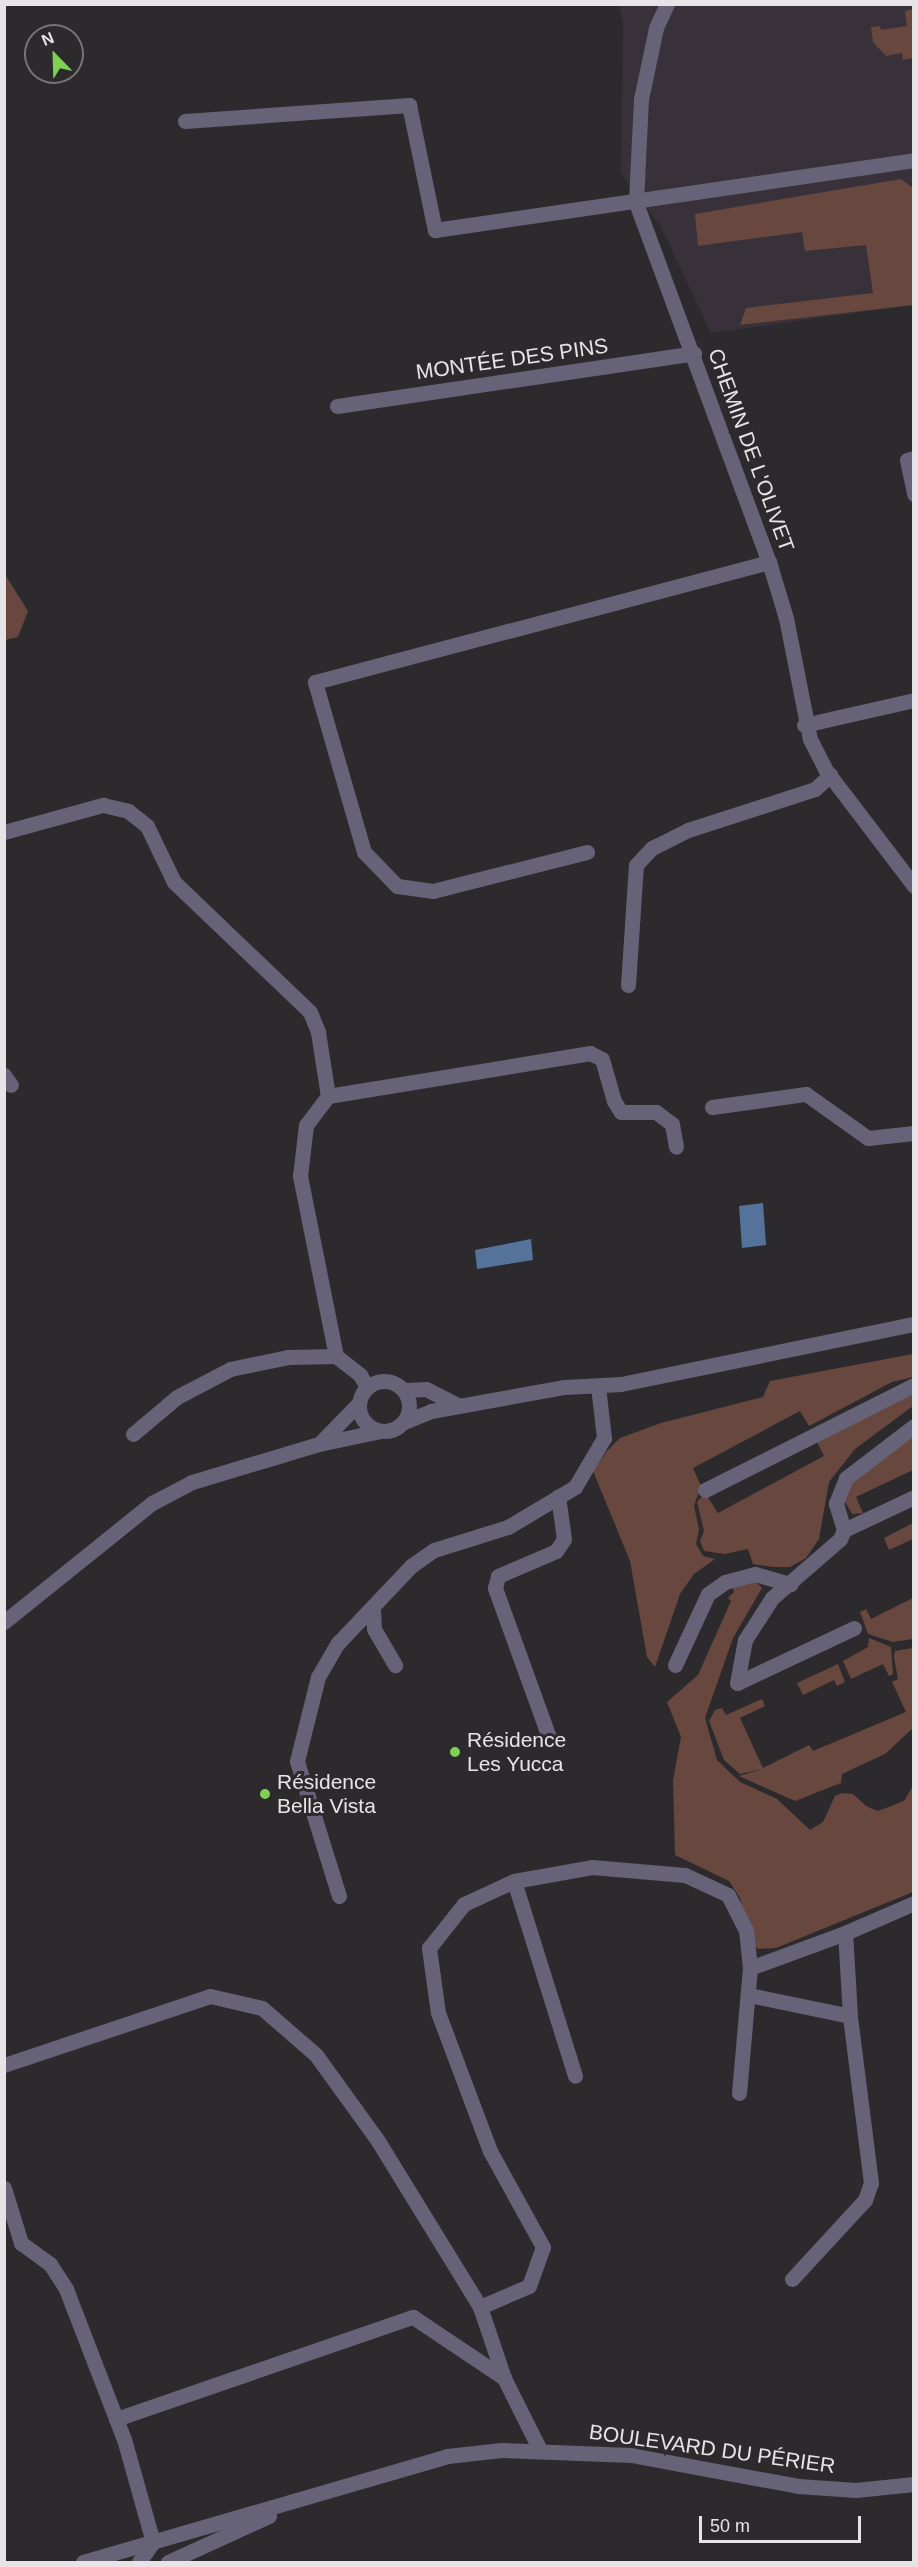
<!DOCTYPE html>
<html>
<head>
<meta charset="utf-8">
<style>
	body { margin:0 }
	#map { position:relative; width:918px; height:2567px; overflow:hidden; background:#2d2a2d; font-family:Arial,sans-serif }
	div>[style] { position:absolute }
	.built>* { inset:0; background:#393139 }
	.green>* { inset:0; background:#68473f }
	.water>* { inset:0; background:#55729b }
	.minor>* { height:15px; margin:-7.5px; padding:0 7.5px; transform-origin:7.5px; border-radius:7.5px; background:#666378 }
	.minor>.ring { margin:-7.5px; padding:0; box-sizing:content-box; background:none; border:15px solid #666378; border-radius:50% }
	.tertiary>* { height:15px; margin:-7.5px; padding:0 7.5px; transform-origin:7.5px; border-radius:7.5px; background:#666378 }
	.dots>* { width:16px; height:16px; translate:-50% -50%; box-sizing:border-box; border:3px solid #2d2a2d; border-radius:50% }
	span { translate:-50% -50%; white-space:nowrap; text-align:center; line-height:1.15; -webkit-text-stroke:6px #2d2a2d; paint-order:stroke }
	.street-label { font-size:21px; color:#e6e4e6 }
	.poi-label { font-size:21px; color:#e6e4e6 }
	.left { translate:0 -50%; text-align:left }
	.frame { position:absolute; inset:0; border:6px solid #e6e4e6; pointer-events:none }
	.north { position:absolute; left:24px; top:24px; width:60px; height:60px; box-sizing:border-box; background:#2d2a2d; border:2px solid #777477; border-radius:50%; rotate:337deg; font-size:16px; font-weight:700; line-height:24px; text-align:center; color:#e6e4e6 }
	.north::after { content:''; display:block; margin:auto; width:21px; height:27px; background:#7ed053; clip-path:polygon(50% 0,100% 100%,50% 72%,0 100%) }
	.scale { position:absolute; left:699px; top:2516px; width:162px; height:27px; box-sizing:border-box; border:3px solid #e6e4e6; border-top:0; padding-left:8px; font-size:18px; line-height:21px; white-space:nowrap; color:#e6e4e6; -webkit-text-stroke:4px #2d2a2d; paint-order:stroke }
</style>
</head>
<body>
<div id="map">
	<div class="built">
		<div style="clip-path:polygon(619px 5px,913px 5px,913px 305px,711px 333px,661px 227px,621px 173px,623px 24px)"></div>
	</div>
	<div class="green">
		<div style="clip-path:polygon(913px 9px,913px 58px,903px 60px,902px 53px,886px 56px,873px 42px,871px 27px,880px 26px,881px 30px,907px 26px,905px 11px)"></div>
		<div style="clip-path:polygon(901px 179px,913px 188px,913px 305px,740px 325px,746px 308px,873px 293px,866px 245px,805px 251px,802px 232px,698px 246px,695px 214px)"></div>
		<div style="clip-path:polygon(4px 573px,28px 611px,18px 637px,5px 640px)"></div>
		<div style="clip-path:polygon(913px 1354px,913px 1377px,892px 1382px,809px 1426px,800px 1411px,693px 1468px,701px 1486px,694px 1506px,699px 1529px,696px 1544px,703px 1556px,715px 1559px,694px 1574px,680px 1594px,655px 1667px,647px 1657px,630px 1561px,593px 1471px,607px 1451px,620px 1438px,661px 1423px,763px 1397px,770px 1381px)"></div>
		<div style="clip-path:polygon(913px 1391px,913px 1406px,855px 1449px,829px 1482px,819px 1539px,806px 1558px,790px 1567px,773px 1567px,753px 1564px,748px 1549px,725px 1554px,704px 1551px,700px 1541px,704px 1531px,697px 1502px,705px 1493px,718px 1513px,824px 1456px,817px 1442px)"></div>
		<div style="clip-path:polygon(913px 1433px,913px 1470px,856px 1497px,863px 1513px,852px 1514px,844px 1500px,852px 1482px)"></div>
		<div style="clip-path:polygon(913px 1523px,913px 1539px,889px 1550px,884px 1538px)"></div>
		<div style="clip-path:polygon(754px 1580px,762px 1588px,733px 1638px,705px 1718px,717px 1760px,740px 1782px,777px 1799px,810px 1830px,823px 1822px,835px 1796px,842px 1793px,853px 1794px,866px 1806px,878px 1811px,904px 1801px,913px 1786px,913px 1892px,776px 1948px,758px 1949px,749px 1939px,740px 1898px,729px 1881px,675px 1855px,673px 1780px,681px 1737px,667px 1702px,698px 1675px,731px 1601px,728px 1598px,734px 1592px,732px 1586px)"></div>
		<div style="clip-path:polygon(913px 1598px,913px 1639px,893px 1642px,868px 1634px,860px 1612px,866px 1609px,871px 1619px)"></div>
		<div style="clip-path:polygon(869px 1638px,891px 1647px,893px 1674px,889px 1676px,883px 1664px,851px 1679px,843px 1661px,868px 1647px)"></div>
		<div style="clip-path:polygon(913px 1648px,913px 1728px,885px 1754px,842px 1774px,841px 1783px,795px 1801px,739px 1776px,762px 1769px,740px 1774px,724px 1760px,709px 1721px,715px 1710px,722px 1708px,726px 1715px,762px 1699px,765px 1706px,740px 1718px,763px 1768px,809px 1745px,813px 1751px,906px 1712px,892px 1682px,898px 1679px,894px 1657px,895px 1651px)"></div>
		<div style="clip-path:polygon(838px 1664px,845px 1682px,837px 1686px,834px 1680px,803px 1695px,797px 1683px)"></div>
	</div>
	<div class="water">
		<div style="clip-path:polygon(763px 1203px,766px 1245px,742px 1248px,739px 1206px)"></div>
		<div style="clip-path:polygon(531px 1239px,533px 1260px,477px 1269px,475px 1250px)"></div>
	</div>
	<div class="minor">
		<div style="left:667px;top:4px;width:26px;rotate:115deg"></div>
		<div style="left:656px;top:28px;width:73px;rotate:101.9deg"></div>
		<div style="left:641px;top:99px;width:104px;rotate:92.8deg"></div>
		<div style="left:636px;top:203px;width:383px;rotate:69.7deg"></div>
		<div style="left:769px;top:562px;width:59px;rotate:73.1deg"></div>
		<div style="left:786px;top:618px;width:123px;rotate:78.8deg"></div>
		<div style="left:810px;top:739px;width:34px;rotate:63deg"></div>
		<div style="left:825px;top:769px;width:147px;rotate:52.7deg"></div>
		<div style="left:185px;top:121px;width:225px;rotate:-4.1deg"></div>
		<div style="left:409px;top:105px;width:128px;rotate:78.3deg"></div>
		<div style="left:435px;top:230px;width:484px;rotate:-8.3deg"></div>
		<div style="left:337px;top:406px;width:361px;rotate:-8.4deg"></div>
		<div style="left:914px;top:458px;width:7px;rotate:164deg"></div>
		<div style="left:907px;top:460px;width:35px;rotate:78deg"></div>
		<div style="left:804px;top:725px;width:113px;rotate:-12.8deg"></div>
		<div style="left:4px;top:832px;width:103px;rotate:-15.3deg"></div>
		<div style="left:103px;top:805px;width:26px;rotate:13deg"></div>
		<div style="left:128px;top:811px;width:24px;rotate:38deg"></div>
		<div style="left:147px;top:826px;width:62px;rotate:64.3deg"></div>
		<div style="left:174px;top:882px;width:188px;rotate:43.7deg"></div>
		<div style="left:310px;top:1012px;width:22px;rotate:68deg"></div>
		<div style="left:318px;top:1032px;width:65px;rotate:81.1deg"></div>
		<div style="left:328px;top:1096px;width:36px;rotate:127deg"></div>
		<div style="left:306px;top:1125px;width:51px;rotate:96.7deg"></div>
		<div style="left:300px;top:1176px;width:184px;rotate:78.7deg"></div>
		<div style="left:587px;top:852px;width:159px;rotate:165.8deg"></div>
		<div style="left:433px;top:891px;width:36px;rotate:-172deg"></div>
		<div style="left:397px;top:886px;width:47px;rotate:-134.1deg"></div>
		<div style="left:364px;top:852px;width:177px;rotate:-106.1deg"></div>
		<div style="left:315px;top:682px;width:470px;rotate:-14.8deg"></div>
		<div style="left:628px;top:985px;width:120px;rotate:-86.2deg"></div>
		<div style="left:636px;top:865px;width:23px;rotate:-47deg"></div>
		<div style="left:652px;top:848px;width:40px;rotate:-26.6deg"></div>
		<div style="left:688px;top:830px;width:133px;rotate:-17.9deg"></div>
		<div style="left:815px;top:789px;width:21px;rotate:-43deg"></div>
		<div style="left:4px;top:1075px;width:12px;rotate:55deg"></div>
		<div style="left:328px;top:1096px;width:266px;rotate:-9.3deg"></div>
		<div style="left:590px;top:1053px;width:13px;rotate:27deg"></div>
		<div style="left:602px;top:1059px;width:44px;rotate:74.1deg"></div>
		<div style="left:614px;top:1101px;width:13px;rotate:58deg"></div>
		<div style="left:621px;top:1112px;width:35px"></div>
		<div style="left:656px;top:1112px;width:20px;rotate:37deg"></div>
		<div style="left:672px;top:1124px;width:23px;rotate:80deg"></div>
		<div style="left:712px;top:1107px;width:95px;rotate:-7.9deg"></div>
		<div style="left:806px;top:1094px;width:76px;rotate:35.4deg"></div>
		<div style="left:868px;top:1138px;width:46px;rotate:-6.2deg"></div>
		<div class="ring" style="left:359px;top:1381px;width:35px;height:35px"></div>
		<div style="left:405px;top:1390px;width:21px;rotate:-3deg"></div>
		<div style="left:426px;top:1389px;width:37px;rotate:27deg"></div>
		<div style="left:404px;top:1422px;width:29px;rotate:-22deg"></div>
		<div style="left:431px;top:1411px;width:136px;rotate:-10.2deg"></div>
		<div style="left:565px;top:1387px;width:56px;rotate:-3.1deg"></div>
		<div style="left:621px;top:1384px;width:299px;rotate:-11.6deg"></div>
		<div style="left:133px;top:1434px;width:57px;rotate:-40.1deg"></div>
		<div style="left:177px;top:1397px;width:60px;rotate:-27.8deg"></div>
		<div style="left:230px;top:1369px;width:59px;rotate:-11.7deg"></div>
		<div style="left:288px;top:1357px;width:48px;rotate:-1.2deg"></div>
		<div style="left:336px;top:1356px;width:31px;rotate:38deg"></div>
		<div style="left:360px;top:1375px;width:14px;rotate:60deg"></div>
		<div style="left:321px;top:1442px;width:54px;rotate:-45.7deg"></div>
		<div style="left:705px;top:1490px;width:234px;rotate:-26.7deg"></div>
		<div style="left:844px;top:1530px;width:77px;rotate:-25.2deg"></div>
		<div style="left:373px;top:1610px;width:19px;rotate:87deg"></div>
		<div style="left:374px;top:1629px;width:42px;rotate:59.7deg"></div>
		<div style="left:4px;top:1622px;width:190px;rotate:-38.8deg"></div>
		<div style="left:152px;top:1503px;width:45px;rotate:-27.7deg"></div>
		<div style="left:192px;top:1482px;width:133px;rotate:-16.7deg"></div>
		<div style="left:319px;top:1444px;width:62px;rotate:-12deg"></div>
		<div style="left:854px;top:1628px;width:129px;rotate:154.8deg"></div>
		<div style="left:737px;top:1683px;width:44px;rotate:-79.5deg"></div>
		<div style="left:745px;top:1640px;width:50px;rotate:-57.3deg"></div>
		<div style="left:772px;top:1598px;width:90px;rotate:-40.9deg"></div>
		<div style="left:840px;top:1539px;width:10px;rotate:-66deg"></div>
		<div style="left:844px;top:1530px;width:28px;rotate:-107deg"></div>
		<div style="left:836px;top:1503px;width:27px;rotate:-68deg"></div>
		<div style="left:846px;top:1478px;width:86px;rotate:-37.4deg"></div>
		<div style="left:675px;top:1665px;width:78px;rotate:-65.1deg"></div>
		<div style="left:708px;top:1594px;width:21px;rotate:-35deg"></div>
		<div style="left:725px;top:1582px;width:31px;rotate:-15deg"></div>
		<div style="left:755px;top:1574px;width:37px;rotate:16deg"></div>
		<div style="left:550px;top:1740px;width:162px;rotate:-109.9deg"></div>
		<div style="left:495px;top:1588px;width:12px;rotate:-76deg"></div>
		<div style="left:498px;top:1576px;width:63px;rotate:-23.3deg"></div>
		<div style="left:556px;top:1551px;width:14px;rotate:-56deg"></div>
		<div style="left:564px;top:1539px;width:43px;rotate:-97.9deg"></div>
		<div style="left:514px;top:1881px;width:204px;rotate:72.6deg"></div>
		<div style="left:339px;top:1896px;width:141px;rotate:-107.3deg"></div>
		<div style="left:297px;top:1761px;width:87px;rotate:-76deg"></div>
		<div style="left:318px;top:1677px;width:39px;rotate:-60deg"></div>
		<div style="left:338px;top:1643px;width:106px;rotate:-46.5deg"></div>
		<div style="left:411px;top:1566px;width:28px;rotate:-35deg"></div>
		<div style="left:434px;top:1550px;width:77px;rotate:-17.3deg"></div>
		<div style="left:508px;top:1527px;width:78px;rotate:-30.8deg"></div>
		<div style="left:575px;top:1487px;width:57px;rotate:-59.4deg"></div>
		<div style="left:604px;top:1438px;width:52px;rotate:-96.6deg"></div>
		<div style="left:749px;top:1995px;width:103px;rotate:11.7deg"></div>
		<div style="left:4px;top:2065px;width:217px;rotate:-18.5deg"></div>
		<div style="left:210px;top:1996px;width:53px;rotate:13deg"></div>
		<div style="left:262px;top:2008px;width:72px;rotate:41deg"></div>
		<div style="left:316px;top:2055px;width:106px;rotate:54.2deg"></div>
		<div style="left:378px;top:2141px;width:195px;rotate:58.4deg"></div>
		<div style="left:480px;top:2307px;width:75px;rotate:71.3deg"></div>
		<div style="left:504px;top:2378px;width:80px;rotate:63.4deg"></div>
		<div style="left:739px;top:2093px;width:125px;rotate:-85deg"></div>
		<div style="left:4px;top:2188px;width:58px;rotate:72.8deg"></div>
		<div style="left:21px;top:2243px;width:36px;rotate:36deg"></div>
		<div style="left:50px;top:2264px;width:30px;rotate:57deg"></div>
		<div style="left:66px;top:2289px;width:161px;rotate:68.9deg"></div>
		<div style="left:124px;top:2439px;width:107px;rotate:74.3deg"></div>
		<div style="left:153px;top:2542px;width:24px;rotate:125deg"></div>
		<div style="left:792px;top:2279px;width:108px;rotate:-47.3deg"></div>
		<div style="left:865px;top:2200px;width:18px;rotate:-71deg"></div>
		<div style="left:871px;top:2183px;width:168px;rotate:-97.2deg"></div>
		<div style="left:850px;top:2016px;width:83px;rotate:-93.4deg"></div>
		<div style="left:480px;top:2307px;width:53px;rotate:-23.2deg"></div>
		<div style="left:529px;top:2286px;width:41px;rotate:-70.3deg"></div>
		<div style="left:543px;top:2247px;width:110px;rotate:-118.9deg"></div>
		<div style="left:490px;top:2151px;width:147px;rotate:-110.6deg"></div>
		<div style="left:438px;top:2013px;width:66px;rotate:-97.9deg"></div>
		<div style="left:429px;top:1948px;width:56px;rotate:-51.5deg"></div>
		<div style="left:464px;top:1904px;width:55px;rotate:-24.7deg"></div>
		<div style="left:514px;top:1881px;width:79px;rotate:-10.2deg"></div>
		<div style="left:592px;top:1867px;width:93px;rotate:4.9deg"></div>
		<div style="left:685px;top:1875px;width:47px;rotate:24.9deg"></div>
		<div style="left:728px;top:1895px;width:39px;rotate:63deg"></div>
		<div style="left:746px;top:1930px;width:38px;rotate:84deg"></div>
		<div style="left:750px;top:1968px;width:101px;rotate:-20.2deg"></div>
		<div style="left:845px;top:1933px;width:75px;rotate:-23.5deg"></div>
		<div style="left:116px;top:2419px;width:314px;rotate:-19deg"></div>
		<div style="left:413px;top:2317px;width:110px;rotate:33.8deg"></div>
	</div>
	<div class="tertiary">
		<div style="left:83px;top:2562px;width:379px;rotate:-16.2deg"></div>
		<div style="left:447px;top:2456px;width:55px;rotate:-6.2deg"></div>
		<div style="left:502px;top:2450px;width:129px;rotate:2.2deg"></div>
		<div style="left:631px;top:2455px;width:170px;rotate:10.5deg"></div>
		<div style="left:798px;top:2486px;width:58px;rotate:3.9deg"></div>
		<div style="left:856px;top:2490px;width:58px;rotate:-5.9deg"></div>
		<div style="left:168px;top:2562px;width:111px;rotate:-24.5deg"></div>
	</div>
	<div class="dots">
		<div style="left:455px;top:1752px;background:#7ed053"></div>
		<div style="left:265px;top:1794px;background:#7ed053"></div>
	</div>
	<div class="street-label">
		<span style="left:512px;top:359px;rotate:-8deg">MONTÉE DES PINS</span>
		<span style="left:751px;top:450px;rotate:70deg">CHEMIN DE L'OLIVET</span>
		<span style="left:712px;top:2449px;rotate:8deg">BOULEVARD DU PÉRIER</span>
	</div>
	<div class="poi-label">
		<span class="left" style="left:467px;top:1752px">Résidence<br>Les Yucca</span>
		<span class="left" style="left:277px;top:1794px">Résidence<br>Bella Vista</span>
	</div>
	<div class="frame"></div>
	<div class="north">N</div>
	<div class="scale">50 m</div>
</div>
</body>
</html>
